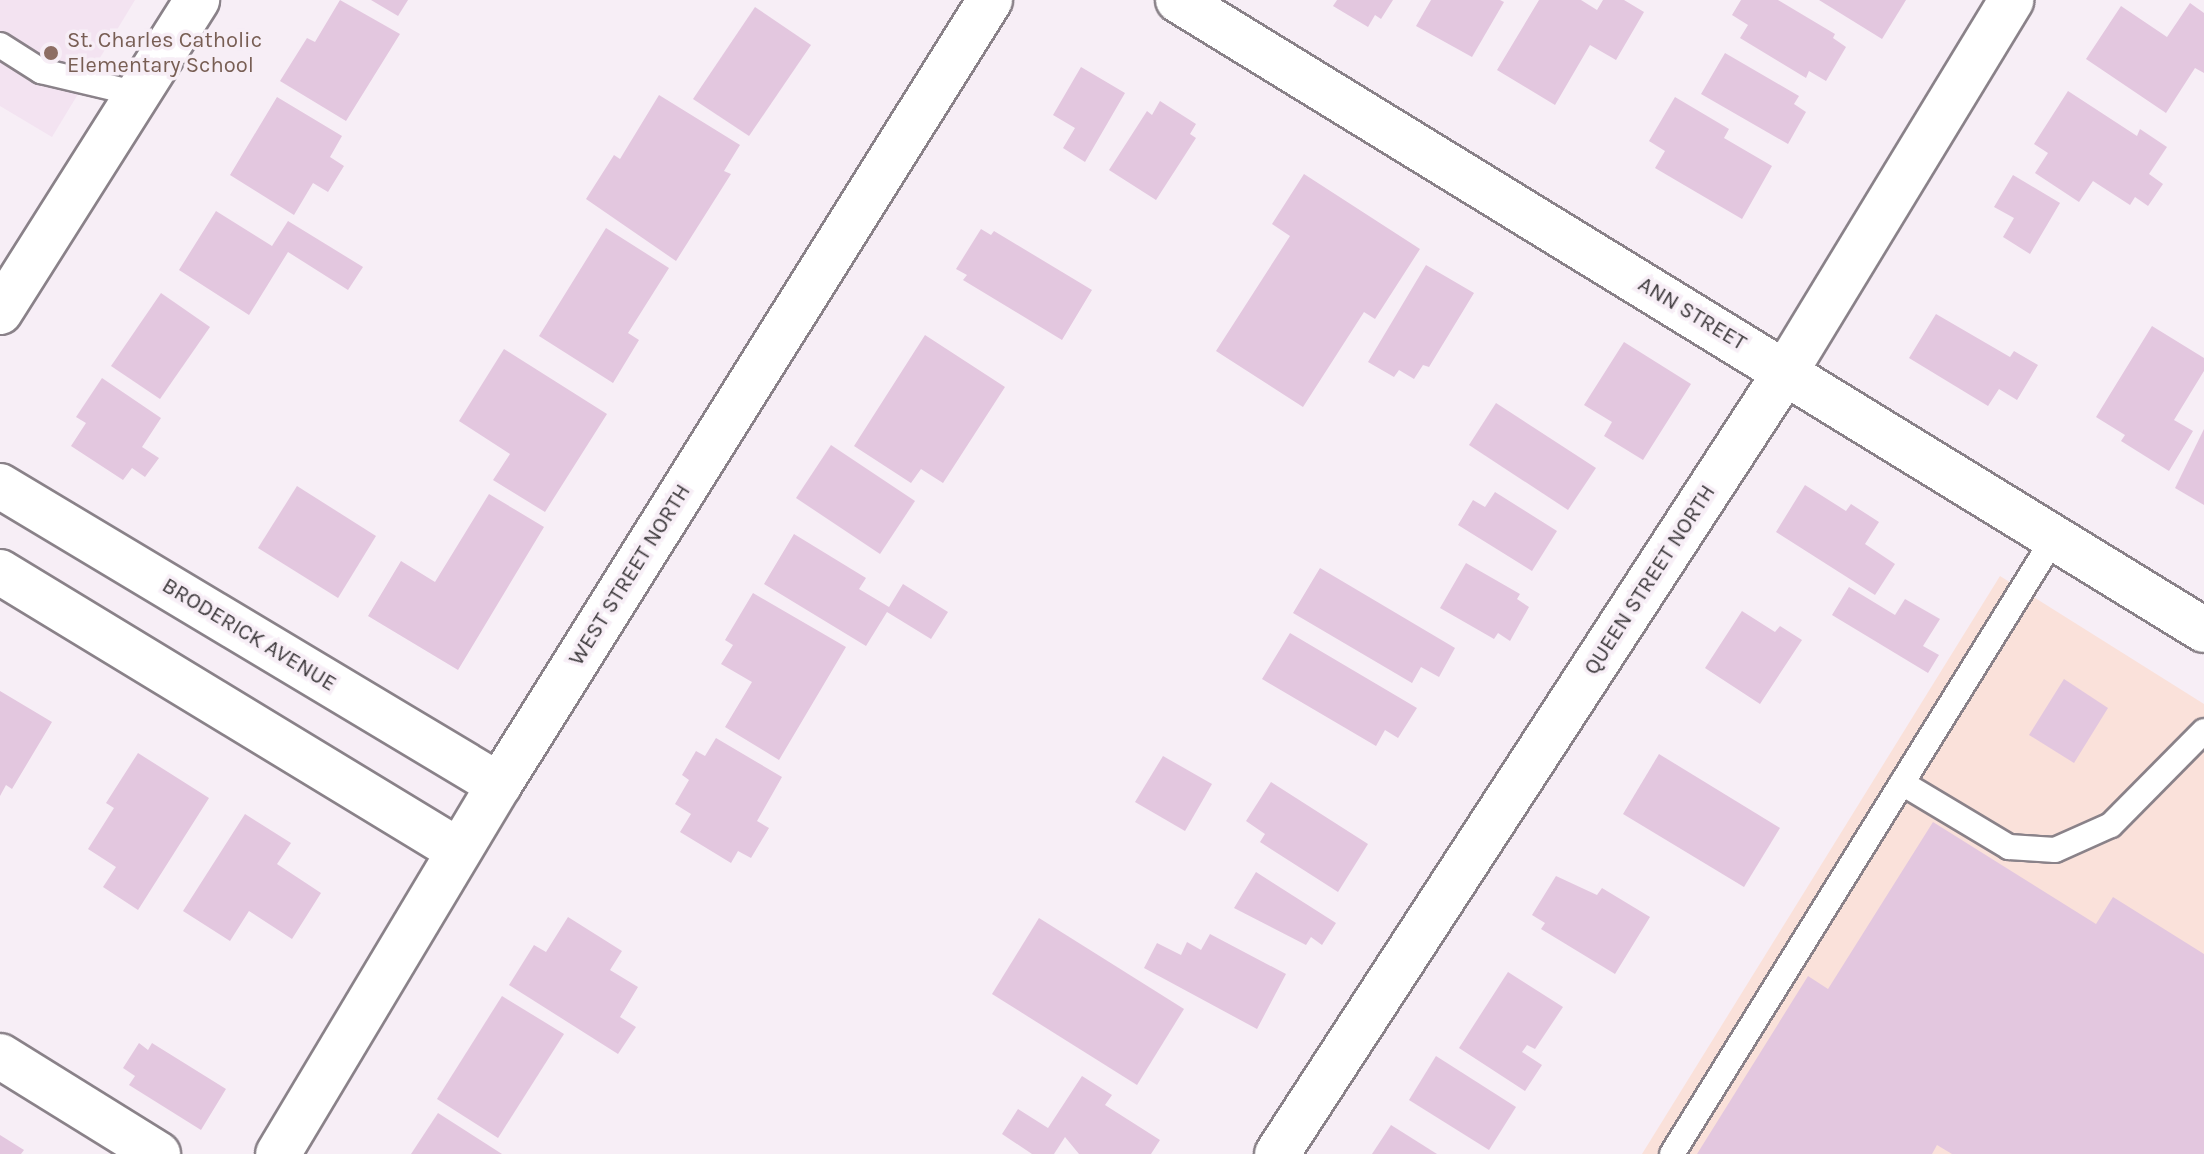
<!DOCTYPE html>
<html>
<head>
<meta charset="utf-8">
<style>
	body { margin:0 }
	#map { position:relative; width:2204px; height:1154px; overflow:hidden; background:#f7eef6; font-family:Karla,sans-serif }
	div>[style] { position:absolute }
	.commercial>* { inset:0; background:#fae1da }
	.built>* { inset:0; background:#f3e3f1 }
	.building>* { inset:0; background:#e3c7df }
	.roads { filter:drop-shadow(2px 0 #8a8289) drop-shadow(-2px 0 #8a8289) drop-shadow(0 2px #8a8289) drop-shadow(0 -2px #8a8289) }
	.service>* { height:24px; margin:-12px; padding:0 12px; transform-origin:12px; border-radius:12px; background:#fff }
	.minor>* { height:44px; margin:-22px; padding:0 22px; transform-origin:22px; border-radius:22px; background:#fff }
	.dots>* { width:22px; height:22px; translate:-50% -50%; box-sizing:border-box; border:4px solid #f7eef6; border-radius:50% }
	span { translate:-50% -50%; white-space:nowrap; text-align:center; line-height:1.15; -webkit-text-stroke:7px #f7eef6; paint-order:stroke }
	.education-label { font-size:22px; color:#785e54 }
	.left { translate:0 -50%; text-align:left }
	.street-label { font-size:22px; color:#3e3a3d }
</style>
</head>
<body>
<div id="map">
	<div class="commercial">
		<div style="clip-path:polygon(2000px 576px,2204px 704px,2204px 1154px,1642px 1154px)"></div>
	</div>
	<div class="built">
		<div style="clip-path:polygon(0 0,135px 0,52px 137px,0 106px)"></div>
	</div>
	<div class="building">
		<div style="clip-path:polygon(340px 0,400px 34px,346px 121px,280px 81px,307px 38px,315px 42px)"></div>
		<div style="clip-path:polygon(371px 0,408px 0,398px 16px)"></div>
		<div style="clip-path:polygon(1337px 0,1393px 0,1381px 19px,1375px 15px,1368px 27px,1333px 6px)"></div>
		<div style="clip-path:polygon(1431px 0,1500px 0,1504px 2px,1472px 57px,1416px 26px)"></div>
		<div style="clip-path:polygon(1539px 0,1581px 0,1597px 10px,1603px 0,1624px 0,1644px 12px,1616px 60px,1590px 45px,1555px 105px,1497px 70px)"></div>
		<div style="clip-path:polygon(1741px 0,1778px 0,1835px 34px,1833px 38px,1846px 47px,1826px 81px,1809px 71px,1806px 78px,1740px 38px,1748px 25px,1732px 15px)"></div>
		<div style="clip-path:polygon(1819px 0,1906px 0,1882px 39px)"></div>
		<div style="clip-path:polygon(2190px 3px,2204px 13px,2204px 73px,2195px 68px,2166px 113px,2086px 59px,2121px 6px,2167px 37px)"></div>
		<div style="clip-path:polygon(755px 7px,811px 45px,749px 136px,693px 99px)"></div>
		<div style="clip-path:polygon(1725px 53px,1799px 96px,1794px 104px,1806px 112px,1788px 144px,1701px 94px)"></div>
		<div style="clip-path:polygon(1081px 67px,1125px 93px,1085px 162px,1063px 148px,1075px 128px,1053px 115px)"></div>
		<div style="clip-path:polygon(2068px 91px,2137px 136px,2140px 129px,2167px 147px,2149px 174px,2163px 184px,2148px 206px,2135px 197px,2130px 205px,2093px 181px,2079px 202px,2035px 173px,2048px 153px,2034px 144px)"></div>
		<div style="clip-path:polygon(659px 95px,740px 145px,724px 171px,731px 174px,676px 261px,586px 199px,614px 155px,620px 159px)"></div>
		<div style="clip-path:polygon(277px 97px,342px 136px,330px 157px,344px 166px,328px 192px,313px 183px,294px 215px,230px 175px)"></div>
		<div style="clip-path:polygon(1675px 97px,1729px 129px,1724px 138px,1772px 166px,1742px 219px,1655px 168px,1665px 151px,1649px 141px)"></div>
		<div style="clip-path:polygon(1160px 101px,1196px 124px,1190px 134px,1196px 138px,1156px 200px,1109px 170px,1147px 111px,1152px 115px)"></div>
		<div style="clip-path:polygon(1304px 174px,1420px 249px,1375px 319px,1364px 312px,1303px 407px,1216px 351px,1290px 236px,1272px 224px)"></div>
		<div style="clip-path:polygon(2013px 175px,2060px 203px,2030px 254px,2003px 237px,2014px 218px,1994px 207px)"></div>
		<div style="clip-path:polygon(216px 211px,272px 246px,288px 221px,363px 267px,348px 290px,288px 252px,249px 315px,179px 270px)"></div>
		<div style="clip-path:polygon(606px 228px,669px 268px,628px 333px,639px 340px,613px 383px,539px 336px)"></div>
		<div style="clip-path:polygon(981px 229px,991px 235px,994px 231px,1092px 290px,1062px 340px,963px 280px,967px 275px,956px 269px)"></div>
		<div style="clip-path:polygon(1426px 265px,1474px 293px,1429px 367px,1423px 365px,1414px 379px,1399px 370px,1394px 377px,1368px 362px)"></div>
		<div style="clip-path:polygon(161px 293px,210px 327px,160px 399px,111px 366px)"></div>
		<div style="clip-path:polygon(1936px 314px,2010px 357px,2014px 351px,2038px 365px,2017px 400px,1999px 389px,1988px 406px,1909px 358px)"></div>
		<div style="clip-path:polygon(2152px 326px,2204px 358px,2204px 371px,2174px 420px,2193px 431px,2169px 471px,2121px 441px,2125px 435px,2096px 417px)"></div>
		<div style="clip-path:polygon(925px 335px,1005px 387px,943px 483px,921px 469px,911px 483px,854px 446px)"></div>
		<div style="clip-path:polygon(1624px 342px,1691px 384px,1643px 460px,1604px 436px,1612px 422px,1584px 405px)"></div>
		<div style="clip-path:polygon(504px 349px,607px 414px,545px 512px,493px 480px,510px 454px,459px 421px)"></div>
		<div style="clip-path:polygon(102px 378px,161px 418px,142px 447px,159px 458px,145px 477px,132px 468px,123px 480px,71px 446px,86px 423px,76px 417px)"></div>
		<div style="clip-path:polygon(1496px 403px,1596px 468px,1568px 510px,1469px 445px)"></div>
		<div style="clip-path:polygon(2204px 429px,2204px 505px,2175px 488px)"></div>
		<div style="clip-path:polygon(831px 445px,915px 501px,880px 554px,796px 498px)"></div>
		<div style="clip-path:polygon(1805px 485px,1846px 511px,1851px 504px,1879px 522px,1865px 544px,1895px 564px,1875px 595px,1776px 532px)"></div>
		<div style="clip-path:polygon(297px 486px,376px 536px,338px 598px,258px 548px)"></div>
		<div style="clip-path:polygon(1495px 492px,1557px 531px,1532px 571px,1458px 525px,1473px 500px,1485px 507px)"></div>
		<div style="clip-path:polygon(489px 494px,544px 527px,458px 670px,368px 616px,401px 561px,435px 582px)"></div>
		<div style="clip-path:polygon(794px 534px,866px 578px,859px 589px,889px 607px,903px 584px,948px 612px,931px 639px,887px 612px,866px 646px,764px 584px)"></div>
		<div style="clip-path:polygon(1466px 563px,1520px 594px,1517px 599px,1529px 607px,1510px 641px,1498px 633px,1494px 639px,1440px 608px)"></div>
		<div style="clip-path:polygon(1320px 568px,1455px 648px,1439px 677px,1421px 667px,1412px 683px,1293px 613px)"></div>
		<div style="clip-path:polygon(1849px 587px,1895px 615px,1905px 599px,1940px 619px,1923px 646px,1939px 655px,1928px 673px,1832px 615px)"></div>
		<div style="clip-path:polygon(753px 593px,846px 647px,779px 760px,725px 727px,752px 682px,721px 664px,733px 645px,725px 640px)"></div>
		<div style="clip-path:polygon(1742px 611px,1775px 632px,1780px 626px,1802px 640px,1760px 704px,1705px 668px)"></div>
		<div style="clip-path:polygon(1290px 633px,1417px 708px,1398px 738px,1385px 730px,1376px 746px,1262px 679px)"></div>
		<div style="clip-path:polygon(2064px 679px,2108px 708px,2074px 763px,2029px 735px)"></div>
		<div style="clip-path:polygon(0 691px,52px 722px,12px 789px,6px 785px,0 796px)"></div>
		<div style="clip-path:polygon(716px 738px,782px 777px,757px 821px,769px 828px,751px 858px,738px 851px,731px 863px,680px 832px,691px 814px,675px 804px,689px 780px,682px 775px,696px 751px,705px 756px)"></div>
		<div style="clip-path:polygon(138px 753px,209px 798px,138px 910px,103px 887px,116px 867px,88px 849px,114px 808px,106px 803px)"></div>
		<div style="clip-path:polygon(1659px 754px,1780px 828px,1744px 887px,1623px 814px)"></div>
		<div style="clip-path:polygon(1163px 756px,1212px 784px,1185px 831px,1135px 802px)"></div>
		<div style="clip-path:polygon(1271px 782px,1368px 844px,1338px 892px,1260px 842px,1265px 834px,1246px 821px)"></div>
		<div style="clip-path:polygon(245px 814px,291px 843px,277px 864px,321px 893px,292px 939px,249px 911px,230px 941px,183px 911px)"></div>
		<div style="clip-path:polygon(1933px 822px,2096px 924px,2113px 897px,2204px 954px,2204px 1154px,1952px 1154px,1937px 1145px,1932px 1154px,1697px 1154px,1808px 976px,1828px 989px)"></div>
		<div style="clip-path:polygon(1256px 872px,1336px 923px,1322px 945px,1311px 937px,1306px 945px,1234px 908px)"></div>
		<div style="clip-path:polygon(1556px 876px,1597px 895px,1602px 888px,1650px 917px,1615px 974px,1541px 929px,1545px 923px,1532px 915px)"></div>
		<div style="clip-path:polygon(568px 917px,622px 951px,610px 970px,638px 987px,620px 1017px,636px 1027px,618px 1054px,509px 985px,534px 945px,546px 952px)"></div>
		<div style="clip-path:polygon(1039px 918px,1184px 1009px,1137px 1085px,992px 994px)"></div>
		<div style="clip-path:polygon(1210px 934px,1286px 974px,1257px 1029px,1144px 968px,1157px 943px,1181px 955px,1187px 942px,1201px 950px)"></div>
		<div style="clip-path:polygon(1508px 972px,1563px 1007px,1535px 1049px,1527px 1045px,1522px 1052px,1542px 1065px,1525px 1091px,1459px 1048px)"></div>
		<div style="clip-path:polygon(502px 996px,564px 1034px,498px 1138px,437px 1099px)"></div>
		<div style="clip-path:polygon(139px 1043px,148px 1050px,152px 1043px,226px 1089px,201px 1130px,129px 1085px,135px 1076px,123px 1068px)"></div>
		<div style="clip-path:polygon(1436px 1056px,1516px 1107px,1489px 1150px,1409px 1100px)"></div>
		<div style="clip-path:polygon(1082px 1076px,1112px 1095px,1105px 1105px,1160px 1140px,1151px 1154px,1079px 1154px,1065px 1137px,1054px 1154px,1032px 1154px,1002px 1134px,1018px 1109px,1048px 1128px)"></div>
		<div style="clip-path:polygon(438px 1113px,502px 1154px,411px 1154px)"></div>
		<div style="clip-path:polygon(1391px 1125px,1437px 1154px,1372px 1154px)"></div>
		<div style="clip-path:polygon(0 1135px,24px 1150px,21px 1154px,0 1154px)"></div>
	</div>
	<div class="roads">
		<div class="service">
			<div style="left:0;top:45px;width:49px;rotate:32.4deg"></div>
			<div style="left:41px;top:71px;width:100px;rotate:13.3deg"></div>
			<div style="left:1902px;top:783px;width:125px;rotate:30.9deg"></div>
			<div style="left:2009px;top:847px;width:46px;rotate:3.7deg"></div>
			<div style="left:2055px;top:850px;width:61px;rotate:-24.1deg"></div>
			<div style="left:2111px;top:825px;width:132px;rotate:-45.3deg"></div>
			<div style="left:1672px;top:1154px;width:725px;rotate:-58.2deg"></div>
		</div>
		<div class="minor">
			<div style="left:1178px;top:0;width:1204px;rotate:31.55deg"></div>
			<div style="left:0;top:312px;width:369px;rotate:-57.7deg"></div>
			<div style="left:0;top:486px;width:582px;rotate:30.93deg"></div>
			<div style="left:0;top:572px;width:537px;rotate:31.29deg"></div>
			<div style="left:0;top:1056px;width:186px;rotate:31.8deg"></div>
			<div style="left:278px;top:1154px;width:430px;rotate:-59.1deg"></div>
			<div style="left:499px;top:785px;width:926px;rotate:-57.97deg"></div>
			<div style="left:1277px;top:1154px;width:934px;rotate:-56.97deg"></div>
			<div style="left:1786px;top:371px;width:434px;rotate:-58.7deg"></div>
		</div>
	</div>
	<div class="dots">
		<div style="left:51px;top:53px;background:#8d6e63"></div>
	</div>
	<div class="education-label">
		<span class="left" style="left:67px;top:53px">St. Charles Catholic<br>Elementary School</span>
	</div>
	<div class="street-label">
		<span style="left:1692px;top:314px;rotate:31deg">ANN STREET</span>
		<span style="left:630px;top:575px;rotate:-58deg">WEST STREET NORTH</span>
		<span style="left:1650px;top:580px;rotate:-57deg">QUEEN STREET NORTH</span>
		<span style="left:249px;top:635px;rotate:31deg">BRODERICK AVENUE</span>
	</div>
</div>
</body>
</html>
